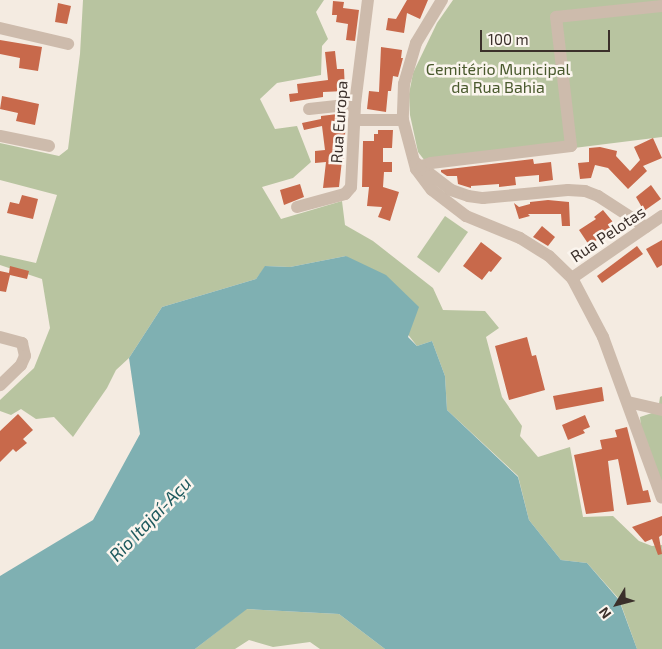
<!DOCTYPE html>
<html>
<head>
<meta charset="utf-8">
<style>
	body { margin:0 }
	#map { position:relative; width:662px; height:649px; overflow:hidden; background:#f4ebe1; font-family:"Exo 2",sans-serif }
	div>[style] { position:absolute }
	.green>* { inset:0; background:#b8c4a0 }
	.water>* { inset:0; background:#7fb0b2 }
	.building>* { inset:0; background:#c8694b }
	.minor>* { height:12px; margin:-6px; padding:0 6px; transform-origin:6px; border-radius:6px; background:#cdbbac }
	span { translate:-50% -50%; white-space:nowrap; text-align:center; line-height:1.15; -webkit-text-stroke:5px #fbf5ee; paint-order:stroke }
	.park-label { font-size:16px; color:#4a5a2e }
	.street-label { font-size:16px; color:#3b302b }
	.water-label { font-size:18px; color:#1f5a5e; font-style:italic }
	.north { position:absolute; left:592px; top:579px; width:50px; height:50px; -webkit-text-stroke:4px #fbf5ee; paint-order:stroke; rotate:233deg; font-size:14px; font-weight:700; line-height:20px; text-align:center; color:#3b302b }
	.north::after { content:''; display:block; margin:auto; width:18px; height:22px; background:#3b302b; clip-path:polygon(50% 0,100% 100%,50% 72%,0 100%) }
	.scale { position:absolute; left:480px; top:30px; width:130px; height:22px; box-sizing:border-box; border:2px solid #3b302b; border-top:0; padding-left:6px; font-size:15px; line-height:18px; white-space:nowrap; color:#3b302b; -webkit-text-stroke:4px #fbf5ee; paint-order:stroke }
</style>
</head>
<body>
<div id="map">
	<div class="green">
		<div style="clip-path:polygon(83px 0,324px 0,316px 12px,328px 39px,322px 46px,321px 75px,277px 83px,260px 99px,275px 129px,297px 126px,311px 162px,293px 178px,262px 187px,281px 219px,342px 201px,345px 225px,373px 241px,433px 288px,443px 310px,485px 311px,499px 328px,486px 337px,502px 397px,522px 426px,520px 436px,538px 457px,570px 447px,583px 517px,613px 516px,639px 541px,652px 546px,662px 545px,662px 649px,637px 649px,619px 599px,587px 563px,561px 560px,529px 520px,518px 476px,447px 410px,445px 376px,432px 341px,417px 346px,346px 256px,290px 267px,266px 266px,256px 279px,162px 307px,129px 358px,116px 370px,107px 388px,73px 437px,54px 417px,36px 419px,21px 409px,11px 415px,0 411px,0 400px,34px 368px,50px 328px,42px 279px,0 265px,0 255px,36px 263px,57px 195px,0 180px,0 143px,59px 156px,68px 149px,80px 54px)"></div>
		<div style="clip-path:polygon(453px 0,662px 0,662px 137px,429px 166px,418px 152px,410px 115px,409px 94px,413px 73px,437px 23px)"></div>
		<div style="clip-path:polygon(445px 216px,468px 232px,439px 273px,417px 257px)"></div>
		<div style="clip-path:polygon(662px 396px,662px 484px,641px 427px,640px 417px,658px 411px,660px 397px)"></div>
		<div style="clip-path:polygon(246px 609px,339px 614px,385px 649px,320px 649px,310px 642px,273px 647px,249px 640px,235px 649px,195px 649px)"></div>
	</div>
	<div class="water">
		<div style="clip-path:polygon(346px 256px,386px 275px,419px 307px,408px 337px,417px 346px,432px 341px,445px 376px,447px 410px,518px 477px,529px 520px,561px 560px,587px 563px,619px 600px,637px 649px,385px 649px,339px 614px,247px 609px,195px 649px,0 649px,0 576px,93px 520px,140px 434px,129px 358px,162px 307px,256px 279px,265px 266px,290px 267px)"></div>
	</div>
	<div class="building">
		<div style="clip-path:polygon(407px 0,428px 0,420px 19px,407px 13px,404px 33px,386px 30px,388px 18px,396px 19px)"></div>
		<div style="clip-path:polygon(333px 1px,344px 2px,343px 8px,359px 10px,355px 41px,346px 40px,348px 24px,336px 22px,337px 15px,332px 15px)"></div>
		<div style="clip-path:polygon(58px 3px,71px 6px,67px 24px,55px 22px)"></div>
		<div style="clip-path:polygon(0 40px,42px 47px,38px 71px,19px 68px,20px 58px,0 54px)"></div>
		<div style="clip-path:polygon(381px 47px,402px 50px,401px 58px,403px 58px,398px 77px,393px 76px,391px 91px,388px 91px,386px 112px,367px 109px,369px 91px,379px 92px)"></div>
		<div style="clip-path:polygon(335px 51px,337px 69px,344px 69px,345px 91px,323px 92px,323px 97px,290px 102px,289px 94px,298px 93px,297px 84px,328px 80px,325px 52px)"></div>
		<div style="clip-path:polygon(2px 96px,39px 104px,35px 125px,16px 121px,18px 113px,0 109px)"></div>
		<div style="clip-path:polygon(346px 113px,344px 160px,342px 160px,339px 187px,323px 188px,326px 162px,315px 163px,315px 151px,325px 150px,322px 126px,304px 130px,302px 123px,321px 119px,321px 116px)"></div>
		<div style="clip-path:polygon(378px 130px,393px 130px,392px 148px,383px 148px,383px 162px,392px 162px,392px 172px,384px 172px,383px 187px,399px 192px,390px 221px,378px 217px,382px 207px,367px 206px,369px 187px,362px 187px,363px 141px,374px 141px,374px 134px,378px 134px)"></div>
		<div style="clip-path:polygon(653px 138px,662px 158px,643px 166px,647px 171px,628px 189px,608px 168px,595px 165px,591px 178px,580px 179px,578px 163px,589px 162px,589px 148px,600px 147px,617px 151px,616px 156px,630px 171px,640px 160px,634px 147px)"></div>
		<div style="clip-path:polygon(533px 159px,534px 164px,551px 162px,553px 180px,539px 182px,539px 175px,515px 177px,516px 185px,499px 187px,499px 184px,471px 186px,471px 188px,458px 184px,457px 176px,447px 176px,441px 172px,441px 170px)"></div>
		<div style="clip-path:polygon(300px 184px,304px 197px,284px 205px,280px 190px)"></div>
		<div style="clip-path:polygon(651px 185px,661px 199px,644px 211px,636px 197px)"></div>
		<div style="clip-path:polygon(22px 195px,38px 199px,33px 219px,7px 213px,10px 202px,19px 204px)"></div>
		<div style="clip-path:polygon(548px 200px,569px 202px,570px 226px,562px 226px,561px 214px,528px 214px,530px 216px,519px 219px,514px 203px,519px 207px,530px 204px,530px 202px)"></div>
		<div style="clip-path:polygon(603px 210px,617px 227px,589px 245px,579px 230px,596px 219px,594px 217px)"></div>
		<div style="clip-path:polygon(542px 226px,555px 237px,548px 246px,533px 237px)"></div>
		<div style="clip-path:polygon(662px 240px,662px 265px,657px 268px,646px 249px)"></div>
		<div style="clip-path:polygon(481px 242px,502px 258px,491px 272px,489px 271px,482px 280px,463px 266px)"></div>
		<div style="clip-path:polygon(637px 246px,643px 254px,602px 283px,597px 276px)"></div>
		<div style="clip-path:polygon(10px 266px,29px 271px,27px 279px,10px 275px,6px 292px,0 291px,0 271px,9px 273px)"></div>
		<div style="clip-path:polygon(527px 337px,532px 356px,536px 355px,545px 390px,509px 400px,495px 346px)"></div>
		<div style="clip-path:polygon(602px 387px,604px 401px,556px 410px,553px 396px)"></div>
		<div style="clip-path:polygon(18px 414px,33px 430px,23px 439px,27px 443px,16px 452px,13px 449px,0 462px,0 431px)"></div>
		<div style="clip-path:polygon(585px 415px,590px 427px,583px 430px,585px 433px,568px 440px,562px 425px)"></div>
		<div style="clip-path:polygon(627px 427px,643px 491px,648px 490px,651px 502px,627px 505px,618px 459px,608px 461px,614px 511px,586px 514px,574px 455px,602px 449px,600px 440px,617px 437px,615px 430px)"></div>
		<div style="clip-path:polygon(662px 516px,662px 535px,659px 537px,662px 554px,658px 555px,652px 539px,645px 542px,632px 527px)"></div>
	</div>
	<div class="minor">
		<div style="left:442px;top:0;width:50px;rotate:121.2deg"></div>
		<div style="left:416px;top:43px;width:43px;rotate:106.3deg"></div>
		<div style="left:404px;top:84px;width:36px;rotate:92deg"></div>
		<div style="left:403px;top:120px;width:51px;rotate:75.1deg"></div>
		<div style="left:416px;top:169px;width:26px;rotate:53deg"></div>
		<div style="left:432px;top:190px;width:43px;rotate:37.4deg"></div>
		<div style="left:466px;top:216px;width:58px;rotate:22.2deg"></div>
		<div style="left:520px;top:238px;width:34px;rotate:32deg"></div>
		<div style="left:549px;top:256px;width:32px;rotate:44deg"></div>
		<div style="left:572px;top:278px;width:67px;rotate:62.3deg"></div>
		<div style="left:603px;top:337px;width:171px;rotate:69.9deg"></div>
		<div style="left:0;top:28px;width:70px;rotate:13.2deg"></div>
		<div style="left:309px;top:109px;width:46px;rotate:-6.2deg"></div>
		<div style="left:354px;top:120px;width:49px"></div>
		<div style="left:0;top:136px;width:50px;rotate:11.5deg"></div>
		<div style="left:416px;top:163px;width:44px;rotate:37.6deg"></div>
		<div style="left:451px;top:190px;width:18px;rotate:19deg"></div>
		<div style="left:468px;top:196px;width:15px;rotate:8deg"></div>
		<div style="left:483px;top:198px;width:85px;rotate:-5.4deg"></div>
		<div style="left:568px;top:190px;width:17px;rotate:3deg"></div>
		<div style="left:585px;top:191px;width:14px;rotate:21deg"></div>
		<div style="left:598px;top:196px;width:57px;rotate:32.9deg"></div>
		<div style="left:422px;top:166px;width:9px;rotate:-18deg"></div>
		<div style="left:431px;top:163px;width:141px;rotate:-6.9deg"></div>
		<div style="left:571px;top:146px;width:130px;rotate:-96.6deg"></div>
		<div style="left:556px;top:17px;width:107px;rotate:-5.9deg"></div>
		<div style="left:297px;top:207px;width:50px;rotate:-15.2deg"></div>
		<div style="left:345px;top:194px;width:9px;rotate:-49deg"></div>
		<div style="left:351px;top:187px;width:83px;rotate:-87.2deg"></div>
		<div style="left:355px;top:104px;width:105px;rotate:-82.9deg"></div>
		<div style="left:572px;top:278px;width:109px;rotate:-34.6deg"></div>
		<div style="left:0;top:337px;width:23px;rotate:15deg"></div>
		<div style="left:22px;top:343px;width:13px;rotate:77deg"></div>
		<div style="left:25px;top:356px;width:10px;rotate:114deg"></div>
		<div style="left:21px;top:365px;width:29px;rotate:136deg"></div>
		<div style="left:628px;top:402px;width:35px;rotate:13deg"></div>
	</div>
	<div class="park-label">
		<span style="left:498px;top:78px">Cemitério Municipal<br>da Rua Bahia</span>
	</div>
	<div class="street-label">
		<span style="left:339px;top:122px;rotate:-86deg">Rua Europa</span>
		<span style="left:608px;top:234px;rotate:-34deg">Rua Pelotas</span>
	</div>
	<div class="water-label">
		<span style="left:150px;top:519px;rotate:-46deg">Rio Itajaí-Açu</span>
	</div>
	<div class="north">N</div>
	<div class="scale">100 m</div>
</div>
</body>
</html>
